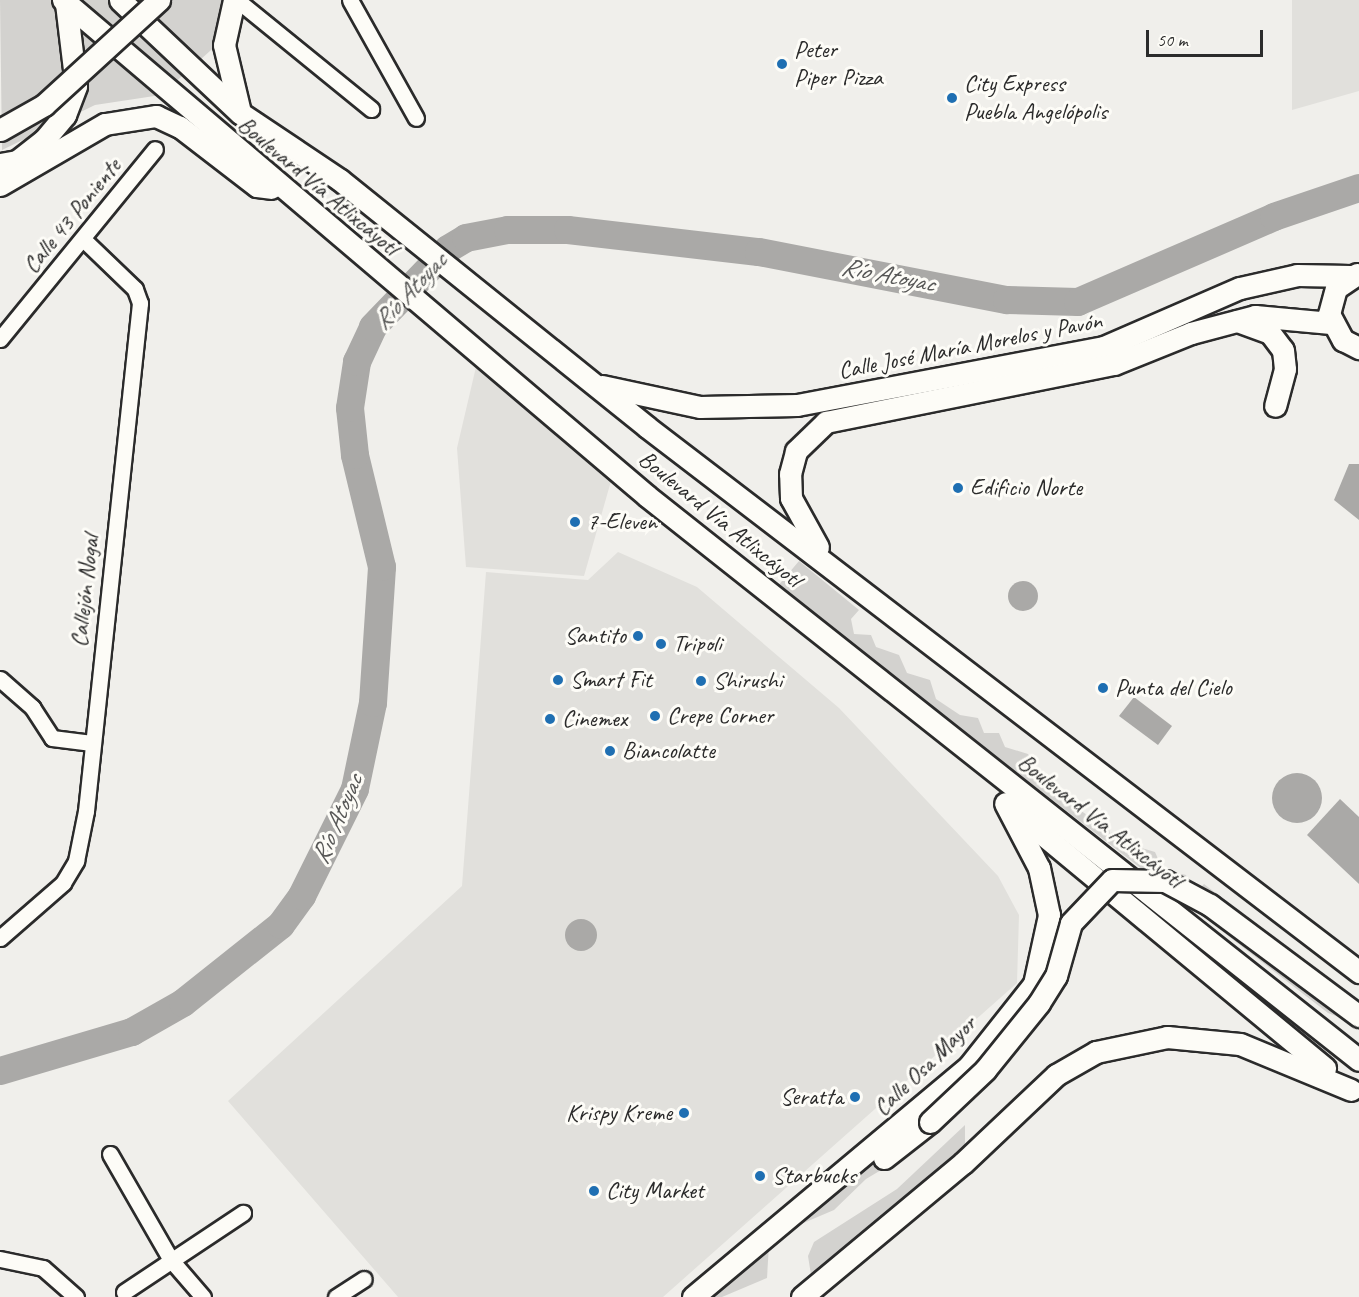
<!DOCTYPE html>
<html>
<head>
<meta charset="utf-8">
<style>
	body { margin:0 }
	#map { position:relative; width:1359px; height:1297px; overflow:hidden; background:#f0efeb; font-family:Caveat,sans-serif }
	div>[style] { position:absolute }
	.built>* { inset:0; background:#e1e0dc }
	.green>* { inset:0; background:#d3d2cf }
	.water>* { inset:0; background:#aaa9a7 }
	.round { border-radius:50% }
	.river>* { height:28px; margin:-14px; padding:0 14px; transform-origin:14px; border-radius:14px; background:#aaa9a7 }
	.roads { filter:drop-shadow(2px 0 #2b2b2b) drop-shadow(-2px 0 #2b2b2b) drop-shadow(0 2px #2b2b2b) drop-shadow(0 -2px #2b2b2b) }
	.street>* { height:15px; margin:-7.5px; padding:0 7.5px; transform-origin:7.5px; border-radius:7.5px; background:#fdfcf7 }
	.secondary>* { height:21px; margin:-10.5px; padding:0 10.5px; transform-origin:10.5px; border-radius:10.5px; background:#fdfcf7 }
	.bridges { filter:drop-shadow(2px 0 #2b2b2b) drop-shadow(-2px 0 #2b2b2b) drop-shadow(0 2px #2b2b2b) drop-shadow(0 -2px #2b2b2b) }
	.secondary-bridge>* { height:21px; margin:-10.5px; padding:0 10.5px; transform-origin:10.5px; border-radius:10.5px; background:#fdfcf7 }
	.dots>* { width:16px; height:16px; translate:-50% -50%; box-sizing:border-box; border:3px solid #fdfcf7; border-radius:50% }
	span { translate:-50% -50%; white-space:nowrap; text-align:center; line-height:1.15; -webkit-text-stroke:6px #fdfcf7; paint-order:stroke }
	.poi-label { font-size:24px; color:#2b2b2b }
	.left { translate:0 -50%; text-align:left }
	.right { translate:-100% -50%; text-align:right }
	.street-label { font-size:24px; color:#2b2b2b }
	.water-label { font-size:26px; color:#575756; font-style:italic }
	.scale { position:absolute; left:1146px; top:30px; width:117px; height:27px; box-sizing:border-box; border:3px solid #2b2b2b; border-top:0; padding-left:8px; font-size:18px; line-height:21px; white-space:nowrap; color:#2b2b2b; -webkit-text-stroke:4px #fdfcf7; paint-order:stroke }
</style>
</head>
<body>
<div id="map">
	<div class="built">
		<div style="clip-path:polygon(1292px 0,1359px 0,1359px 91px,1292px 110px)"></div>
		<div style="clip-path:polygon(476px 367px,611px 481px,584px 576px,466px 567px,457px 448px)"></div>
		<div style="clip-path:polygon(618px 552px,697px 587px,839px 708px,998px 876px,1019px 915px,1017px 983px,663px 1297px,398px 1297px,228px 1101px,462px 886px,486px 572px,588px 580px)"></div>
	</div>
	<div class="green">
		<div style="clip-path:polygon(0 0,227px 0,220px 42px,161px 95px,95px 105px,2px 150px)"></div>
		<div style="clip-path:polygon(799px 561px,859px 610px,851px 619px,854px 634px,871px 635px,876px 647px,899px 655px,907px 673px,930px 680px,936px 699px,960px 715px,978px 718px,984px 733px,999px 733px,1005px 747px,1028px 754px,1037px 774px,1055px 778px,1064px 799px,1087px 815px,1105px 816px,1110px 833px,1125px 830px,1135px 846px,1155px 852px,1163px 870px,1186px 875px,1193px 897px,1204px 884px,1359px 1005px,1352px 1022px,1328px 1013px,777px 587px)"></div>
		<div style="clip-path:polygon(954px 1104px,960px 1108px,923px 1145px,866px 1179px,834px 1210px,780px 1233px,931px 1106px)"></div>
		<div style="clip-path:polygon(965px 1125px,965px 1145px,811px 1275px,808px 1256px,814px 1242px,897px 1189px)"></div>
		<div style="clip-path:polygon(769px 1244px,767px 1278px,722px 1297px,707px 1297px)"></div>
	</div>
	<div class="water">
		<div style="clip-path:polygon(1349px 464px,1359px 464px,1359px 520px,1334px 500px)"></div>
		<div class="round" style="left:1008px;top:581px;width:30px;height:30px"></div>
		<div style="clip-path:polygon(1134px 697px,1172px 726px,1158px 745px,1119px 716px)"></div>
		<div class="round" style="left:1272px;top:773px;width:50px;height:50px"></div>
		<div style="clip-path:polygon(1340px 799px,1359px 817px,1359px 884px,1307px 835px)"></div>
		<div class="round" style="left:565px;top:919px;width:32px;height:32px"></div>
	</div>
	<div class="river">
		<div style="left:0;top:1071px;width:138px;rotate:-16.5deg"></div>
		<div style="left:132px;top:1032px;width:59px;rotate:-29.6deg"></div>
		<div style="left:183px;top:1003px;width:125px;rotate:-38.5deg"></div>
		<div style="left:281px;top:925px;width:36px;rotate:-54deg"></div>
		<div style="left:302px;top:896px;width:119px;rotate:-63.6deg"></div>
		<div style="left:355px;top:789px;width:88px;rotate:-78.2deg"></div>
		<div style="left:373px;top:703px;width:136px;rotate:-86.2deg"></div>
		<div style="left:382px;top:567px;width:115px;rotate:-103.6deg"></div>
		<div style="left:355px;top:455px;width:47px;rotate:-96.1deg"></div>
		<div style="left:350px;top:408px;width:47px;rotate:-81.3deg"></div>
		<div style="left:357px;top:362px;width:38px;rotate:-65deg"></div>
		<div style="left:373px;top:327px;width:108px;rotate:-46.1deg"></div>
		<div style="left:448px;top:249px;width:21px;rotate:-31deg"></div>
		<div style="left:466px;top:238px;width:43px;rotate:-10.8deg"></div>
		<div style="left:508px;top:230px;width:60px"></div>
		<div style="left:568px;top:230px;width:192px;rotate:6.6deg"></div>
		<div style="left:759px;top:252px;width:253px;rotate:11deg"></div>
		<div style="left:1007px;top:300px;width:71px;rotate:1.6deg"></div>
		<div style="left:1078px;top:302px;width:214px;rotate:-23.4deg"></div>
		<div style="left:1274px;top:217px;width:90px;rotate:-18.8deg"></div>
	</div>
	<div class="roads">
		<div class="street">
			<div style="left:237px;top:0;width:173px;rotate:39.1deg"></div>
			<div style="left:350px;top:0;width:135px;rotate:60.8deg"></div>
			<div style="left:0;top:339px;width:245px;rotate:-50.8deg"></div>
			<div style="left:0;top:679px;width:43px;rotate:41.2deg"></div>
			<div style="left:32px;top:707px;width:37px;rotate:57deg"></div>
			<div style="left:52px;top:738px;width:40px;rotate:7.1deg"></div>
			<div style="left:0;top:938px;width:84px;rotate:-41.1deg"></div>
			<div style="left:63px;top:883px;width:26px;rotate:-59deg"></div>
			<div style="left:76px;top:861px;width:51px;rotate:-78.7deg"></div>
			<div style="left:86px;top:811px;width:511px;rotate:-83.93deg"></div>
			<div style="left:140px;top:303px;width:15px;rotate:-110deg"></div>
			<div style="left:135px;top:289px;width:72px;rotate:-136.1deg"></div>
			<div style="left:110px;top:1154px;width:122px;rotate:60.1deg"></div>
			<div style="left:171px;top:1260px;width:49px;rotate:49.1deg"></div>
			<div style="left:0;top:1259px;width:44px;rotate:11.8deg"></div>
			<div style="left:43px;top:1268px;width:44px;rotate:41.3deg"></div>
			<div style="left:124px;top:1292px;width:143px;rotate:-33.6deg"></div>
			<div style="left:336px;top:1297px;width:33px;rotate:-33deg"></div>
		</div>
		<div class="secondary">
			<div style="left:63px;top:0;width:766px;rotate:40.34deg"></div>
			<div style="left:647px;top:496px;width:908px;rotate:38.38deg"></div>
			<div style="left:120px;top:0;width:165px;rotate:43.3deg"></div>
			<div style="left:240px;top:113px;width:120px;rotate:33.8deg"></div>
			<div style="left:340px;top:180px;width:394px;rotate:38.8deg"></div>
			<div style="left:647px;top:427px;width:897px;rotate:37.43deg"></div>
			<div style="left:234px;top:0;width:46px;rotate:102.5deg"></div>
			<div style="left:224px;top:45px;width:69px;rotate:76.6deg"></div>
			<div style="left:0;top:164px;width:17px;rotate:-10deg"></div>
			<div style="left:17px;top:161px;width:34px;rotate:-38deg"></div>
			<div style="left:44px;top:140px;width:33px;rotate:-50deg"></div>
			<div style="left:65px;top:115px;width:31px;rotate:-69deg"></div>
			<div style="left:76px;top:86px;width:84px;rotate:-96.9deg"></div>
			<div style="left:0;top:185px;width:121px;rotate:-30.2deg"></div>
			<div style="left:105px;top:124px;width:52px;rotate:-8.9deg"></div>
			<div style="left:156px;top:116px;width:26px;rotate:25deg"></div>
			<div style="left:180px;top:127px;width:97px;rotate:37.5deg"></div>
			<div style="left:257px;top:186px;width:14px;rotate:8deg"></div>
			<div style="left:1357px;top:274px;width:25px;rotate:146deg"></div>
			<div style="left:1336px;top:288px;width:27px;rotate:105deg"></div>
			<div style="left:1329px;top:314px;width:30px;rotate:62deg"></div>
			<div style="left:1343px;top:340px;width:18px;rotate:27deg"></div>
			<div style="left:1237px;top:321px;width:35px;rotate:20deg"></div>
			<div style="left:1270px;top:333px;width:21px;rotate:53deg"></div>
			<div style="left:1283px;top:350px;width:19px;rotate:84deg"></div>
			<div style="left:1285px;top:369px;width:38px;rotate:105deg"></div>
			<div style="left:602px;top:386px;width:100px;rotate:12.1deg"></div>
			<div style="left:700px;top:407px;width:97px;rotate:-1.2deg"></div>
			<div style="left:797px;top:405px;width:312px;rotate:-10.7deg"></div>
			<div style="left:1104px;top:347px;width:148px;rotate:-23.5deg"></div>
			<div style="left:1240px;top:288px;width:58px;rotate:-12.8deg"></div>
			<div style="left:1297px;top:275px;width:53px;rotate:1.1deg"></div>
			<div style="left:818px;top:547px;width:56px;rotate:-118.9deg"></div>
			<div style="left:791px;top:498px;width:24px;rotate:-92deg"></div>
			<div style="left:790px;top:474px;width:24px;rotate:-75deg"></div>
			<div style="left:796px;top:451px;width:42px;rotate:-44deg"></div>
			<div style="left:826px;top:422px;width:294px;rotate:-11.4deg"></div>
			<div style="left:1114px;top:364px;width:83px;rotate:-21.9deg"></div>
			<div style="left:1191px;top:333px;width:66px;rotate:-14.9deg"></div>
			<div style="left:1255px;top:316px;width:76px;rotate:5.3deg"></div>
			<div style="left:1013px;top:810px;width:405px;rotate:39.6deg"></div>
			<div style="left:884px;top:1158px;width:58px;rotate:-38deg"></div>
			<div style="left:693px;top:1297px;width:360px;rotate:-39.9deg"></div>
			<div style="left:969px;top:1066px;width:105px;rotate:-51.6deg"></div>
			<div style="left:1034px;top:984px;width:71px;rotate:-77.7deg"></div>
			<div style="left:1049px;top:915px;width:48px;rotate:-102deg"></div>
			<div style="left:1039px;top:868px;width:73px;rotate:-117.6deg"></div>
			<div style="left:802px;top:1297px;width:209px;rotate:-39.8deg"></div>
			<div style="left:963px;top:1163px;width:128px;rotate:-43.4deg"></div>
			<div style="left:1056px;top:1075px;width:46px;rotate:-29.9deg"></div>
			<div style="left:1096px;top:1052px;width:73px;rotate:-11.9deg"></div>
			<div style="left:1167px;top:1037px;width:73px;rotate:5.5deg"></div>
			<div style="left:1240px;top:1044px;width:120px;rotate:22.5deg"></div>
		</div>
	</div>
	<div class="bridges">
		<div class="secondary-bridge">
			<div style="left:0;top:130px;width:51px;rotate:-29.6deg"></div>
			<div style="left:44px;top:105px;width:156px;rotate:-42.4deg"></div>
			<div style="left:930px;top:1122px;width:76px;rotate:-43.4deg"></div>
			<div style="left:985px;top:1070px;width:86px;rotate:-51.1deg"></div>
			<div style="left:1039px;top:1003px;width:32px;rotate:-58deg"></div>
			<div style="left:1056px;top:976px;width:55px;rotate:-74.2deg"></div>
			<div style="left:1071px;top:923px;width:59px;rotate:-46.4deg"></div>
			<div style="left:1112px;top:880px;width:53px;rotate:1.1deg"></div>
			<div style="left:1165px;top:881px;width:51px;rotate:28.1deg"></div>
			<div style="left:1210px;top:905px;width:186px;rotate:36.7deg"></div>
		</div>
	</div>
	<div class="dots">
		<div style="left:782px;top:64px;background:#1f6fb2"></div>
		<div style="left:952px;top:98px;background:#1f6fb2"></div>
		<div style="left:958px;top:488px;background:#1f6fb2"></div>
		<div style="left:575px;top:522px;background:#1f6fb2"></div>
		<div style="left:638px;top:636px;background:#1f6fb2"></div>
		<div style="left:661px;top:644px;background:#1f6fb2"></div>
		<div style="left:558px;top:680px;background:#1f6fb2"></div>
		<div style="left:701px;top:681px;background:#1f6fb2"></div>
		<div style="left:1103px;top:688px;background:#1f6fb2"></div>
		<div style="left:655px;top:716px;background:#1f6fb2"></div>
		<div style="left:550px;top:719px;background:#1f6fb2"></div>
		<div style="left:610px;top:751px;background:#1f6fb2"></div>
		<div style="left:855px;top:1097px;background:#1f6fb2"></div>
		<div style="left:684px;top:1113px;background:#1f6fb2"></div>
		<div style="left:760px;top:1176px;background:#1f6fb2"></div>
		<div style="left:594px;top:1191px;background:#1f6fb2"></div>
	</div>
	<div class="poi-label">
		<span class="left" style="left:794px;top:64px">Peter<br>Piper Pizza</span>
		<span class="left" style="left:964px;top:98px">City Express<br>Puebla Angelópolis</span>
		<span class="left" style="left:970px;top:488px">Edificio Norte</span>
		<span class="left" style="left:587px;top:522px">7-Eleven</span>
		<span class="right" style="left:626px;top:636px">Santito</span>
		<span class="left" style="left:673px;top:644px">Tripoli</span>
		<span class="left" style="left:570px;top:680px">Smart Fit</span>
		<span class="left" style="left:713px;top:681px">Shirushi</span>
		<span class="left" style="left:1115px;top:688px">Punta del Cielo</span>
		<span class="left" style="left:667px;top:716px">Crepe Corner</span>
		<span class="left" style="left:562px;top:719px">Cinemex</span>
		<span class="left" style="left:622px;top:751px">Biancolatte</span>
		<span class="right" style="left:843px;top:1097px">Seratta</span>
		<span class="right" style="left:672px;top:1113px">Krispy Kreme</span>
		<span class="left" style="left:772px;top:1176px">Starbucks</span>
		<span class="left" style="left:606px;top:1191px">City Market</span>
	</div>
	<div class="street-label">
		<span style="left:318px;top:186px;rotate:40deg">Boulevard Vía Atlixcáyotl</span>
		<span style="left:72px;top:216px;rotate:-51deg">Calle 43 Poniente</span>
		<span style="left:970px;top:346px;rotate:-11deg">Calle José María Morelos y Pavón</span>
		<span style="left:720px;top:519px;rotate:39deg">Boulevard Vía Atlixcáyotl</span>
		<span style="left:85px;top:591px;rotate:-84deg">Callejón Nogal</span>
		<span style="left:1100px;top:821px;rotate:38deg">Boulevard Vía Atlixcáyotl</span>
		<span style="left:925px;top:1066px;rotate:-44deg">Calle Osa Mayor</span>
	</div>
	<div class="water-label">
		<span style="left:888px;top:275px;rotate:11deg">Río Atoyac</span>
		<span style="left:410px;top:291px;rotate:-47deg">Río Atoyac</span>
		<span style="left:337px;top:819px;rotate:-67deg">Río Atoyac</span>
	</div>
	<div class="scale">50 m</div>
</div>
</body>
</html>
